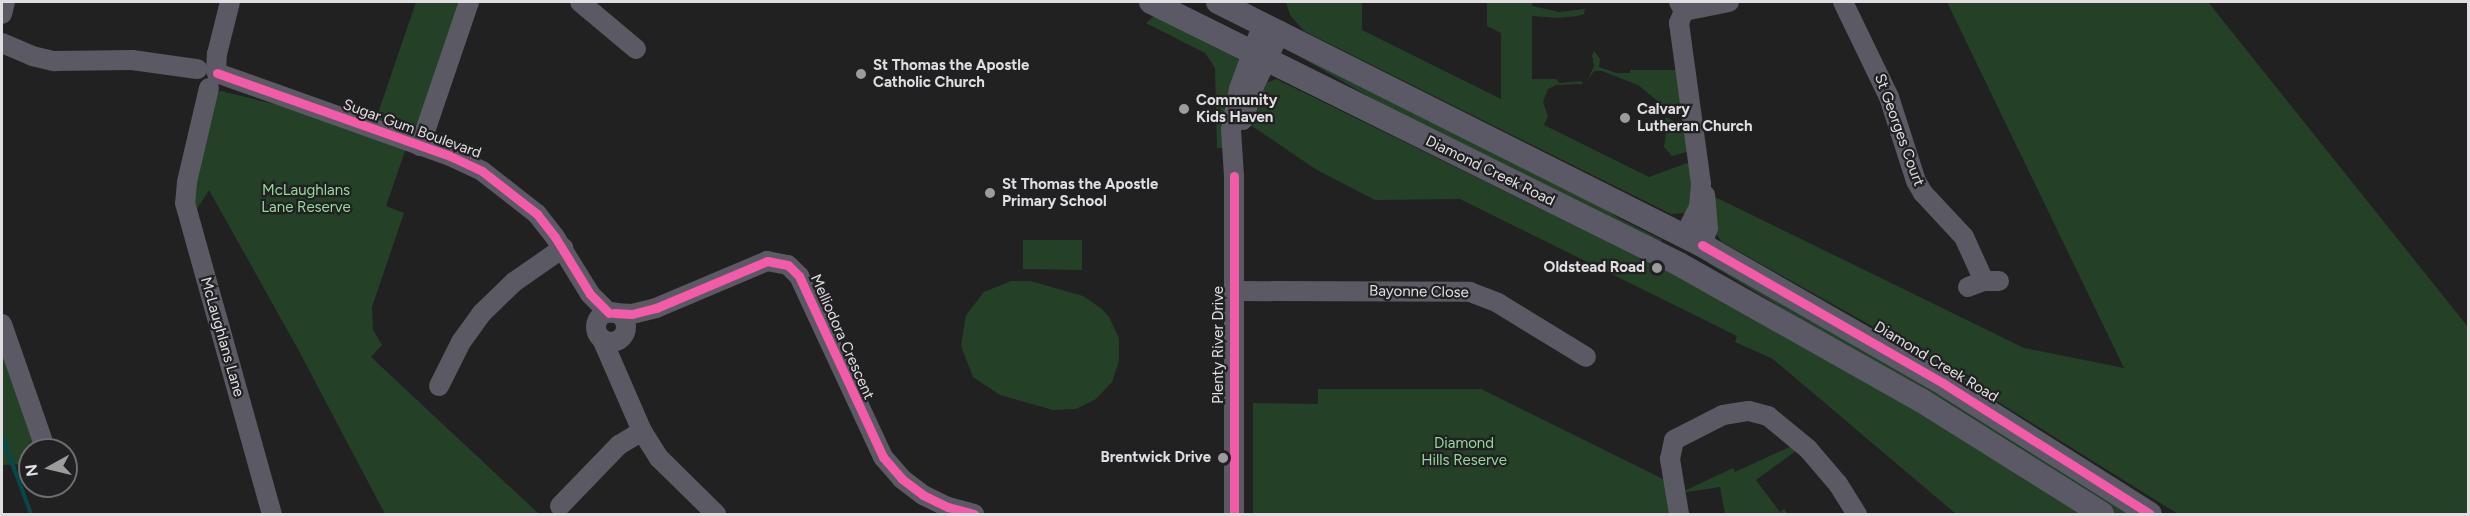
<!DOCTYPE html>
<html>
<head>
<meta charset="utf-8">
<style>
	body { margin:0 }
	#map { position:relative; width:2470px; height:516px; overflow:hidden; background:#212121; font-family:Figtree,sans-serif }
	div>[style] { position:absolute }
	.green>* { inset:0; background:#244128 }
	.stream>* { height:4px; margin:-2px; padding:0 2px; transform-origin:2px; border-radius:2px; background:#05484a }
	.minor>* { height:20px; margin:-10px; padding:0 10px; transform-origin:10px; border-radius:10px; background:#5a5964 }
	.minor>.ring { margin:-10px; padding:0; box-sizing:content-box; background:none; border:20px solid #5a5964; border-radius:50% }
	.major>* { height:24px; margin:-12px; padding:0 12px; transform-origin:12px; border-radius:12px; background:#5b5966 }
	.cycleway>* { height:9px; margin:-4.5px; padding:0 4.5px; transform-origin:4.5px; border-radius:4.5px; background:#f35aa7 }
	.dots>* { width:16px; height:16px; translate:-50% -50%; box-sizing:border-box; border:3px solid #212022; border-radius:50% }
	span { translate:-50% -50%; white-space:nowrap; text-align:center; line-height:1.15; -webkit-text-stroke:4.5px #212022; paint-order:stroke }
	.poi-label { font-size:15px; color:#e0dee0; font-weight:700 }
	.left { translate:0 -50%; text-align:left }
	.right { translate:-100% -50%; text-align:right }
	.street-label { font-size:15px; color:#e0dee0 }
	.park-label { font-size:15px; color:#94d99b }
	.frame { position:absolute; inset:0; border:3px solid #e0dee0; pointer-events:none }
	.north { position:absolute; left:18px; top:438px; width:60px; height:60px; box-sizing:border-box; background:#212022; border:2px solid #6d6c6e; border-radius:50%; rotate:262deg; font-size:16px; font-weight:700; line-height:24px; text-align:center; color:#e0dee0 }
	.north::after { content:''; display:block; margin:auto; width:21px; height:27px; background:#9d9c9d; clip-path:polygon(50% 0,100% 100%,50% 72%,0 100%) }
</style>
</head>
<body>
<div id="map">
	<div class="green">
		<div style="clip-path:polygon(416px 2px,463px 2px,418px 128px,411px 132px,375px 122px)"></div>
		<div style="clip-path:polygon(1286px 2px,1362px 2px,1362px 30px,1501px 99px,1501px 33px,1487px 26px,1487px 2px,1532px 2px,1532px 6px,1559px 12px,1585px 9px,1584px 14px,1577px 16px,1558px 18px,1532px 16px,1532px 79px,1556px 79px,1559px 83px,1581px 81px,1583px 84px,1556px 85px,1548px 89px,1543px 102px,1548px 116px,1544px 125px,1649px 177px,1687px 163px,1692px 168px,1696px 197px,1686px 213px,1671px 214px,1304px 31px,1290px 15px)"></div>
		<div style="clip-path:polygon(1947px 2px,2208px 2px,2468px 327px,2468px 514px,2178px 514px,1920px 353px,1722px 242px,1716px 234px,1709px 194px,2024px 348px,2124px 368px)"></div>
		<div style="clip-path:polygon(1154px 16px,1238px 59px,1241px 64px,1224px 148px,1217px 148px,1215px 68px,1205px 53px,1146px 23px)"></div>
		<div style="clip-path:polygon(1290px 51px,1584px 195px,1620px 219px,1662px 240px,1660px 246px,1404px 117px)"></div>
		<div style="clip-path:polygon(1594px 51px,1600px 59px,1599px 67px,1616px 73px,1630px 73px,1630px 70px,1681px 70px,1685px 113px,1681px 116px,1672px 113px,1638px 85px,1602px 71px,1594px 71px,1588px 80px,1594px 66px,1592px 55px)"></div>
		<div style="clip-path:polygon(1276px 79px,1671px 273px,1886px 392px,2081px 514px,1956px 514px,1773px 359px,1735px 342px,1737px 336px,1460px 199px,1375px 200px,1317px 170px,1249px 124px,1266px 83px)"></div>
		<div style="clip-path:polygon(221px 91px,290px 108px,406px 148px,386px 206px,404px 213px,372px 307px,373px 330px,382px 345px,371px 357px,539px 514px,385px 514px,299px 351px,209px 190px,193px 215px,191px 207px,217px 93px)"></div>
		<div style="clip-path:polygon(1665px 117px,1686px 127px,1690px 151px,1672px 156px,1664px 147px,1667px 126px)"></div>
		<div style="clip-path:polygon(1023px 240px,1082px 240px,1082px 270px,1023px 269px)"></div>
		<div style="clip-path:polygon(1709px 258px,1773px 292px,2136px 514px,2114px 514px,2034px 462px,1708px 263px)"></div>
		<div style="clip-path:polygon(1011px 281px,1030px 281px,1083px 296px,1102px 309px,1109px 317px,1119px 338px,1119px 361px,1112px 382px,1096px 399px,1076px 409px,1053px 410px,1000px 395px,973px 377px,961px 346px,966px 315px,984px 292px)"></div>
		<div style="clip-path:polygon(2px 341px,41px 450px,30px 450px,30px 464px,2px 465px)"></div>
		<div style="clip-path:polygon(1318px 389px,1481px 389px,1669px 482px,1675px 514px,1253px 514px,1253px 403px,1318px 404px)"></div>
		<div style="clip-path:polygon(1796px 444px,1800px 448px,1756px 480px,1780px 512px,1784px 509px,1788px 514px,1725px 514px,1720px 487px,1680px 493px,1733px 468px,1735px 472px)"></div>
	</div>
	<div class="stream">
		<div style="left:2px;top:436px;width:83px;rotate:69.6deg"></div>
	</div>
	<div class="minor">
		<div style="left:580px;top:2px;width:73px;rotate:40deg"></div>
		<div style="left:1679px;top:2px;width:10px;rotate:61deg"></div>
		<div style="left:1684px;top:11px;width:13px;rotate:113deg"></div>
		<div style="left:1679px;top:23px;width:162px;rotate:82.2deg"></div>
		<div style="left:1701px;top:184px;width:23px;rotate:95deg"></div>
		<div style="left:1699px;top:207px;width:33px;rotate:117deg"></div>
		<div style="left:1843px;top:2px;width:106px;rotate:64.2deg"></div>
		<div style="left:1889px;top:97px;width:88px;rotate:72.2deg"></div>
		<div style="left:1916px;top:181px;width:14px;rotate:60deg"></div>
		<div style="left:1923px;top:193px;width:60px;rotate:47deg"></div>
		<div style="left:1964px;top:237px;width:48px;rotate:65.6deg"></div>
		<div style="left:1684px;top:11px;width:46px;rotate:-11.3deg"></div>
		<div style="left:2px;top:14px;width:12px;rotate:-76deg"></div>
		<div style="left:2px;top:43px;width:33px;rotate:23deg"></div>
		<div style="left:32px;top:56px;width:23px;rotate:13deg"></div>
		<div style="left:54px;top:61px;width:78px;rotate:-0.7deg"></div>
		<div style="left:132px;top:60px;width:66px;rotate:7.9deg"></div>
		<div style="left:216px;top:71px;width:17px;rotate:-87deg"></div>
		<div style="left:217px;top:54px;width:54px;rotate:-76deg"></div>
		<div style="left:217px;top:73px;width:247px;rotate:19.6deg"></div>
		<div style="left:450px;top:156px;width:35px;rotate:25deg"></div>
		<div style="left:482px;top:171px;width:70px;rotate:38deg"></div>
		<div style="left:537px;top:214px;width:29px;rotate:52deg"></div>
		<div style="left:555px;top:237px;width:67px;rotate:58.4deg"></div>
		<div style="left:590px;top:294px;width:27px;rotate:45deg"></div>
		<div style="left:209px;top:88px;width:97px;rotate:103.2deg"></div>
		<div style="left:187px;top:182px;width:21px;rotate:95deg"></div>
		<div style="left:185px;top:203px;width:323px;rotate:74.4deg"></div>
		<div style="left:1243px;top:120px;width:36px;rotate:-72deg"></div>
		<div style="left:1254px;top:86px;width:61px;rotate:-63.9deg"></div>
		<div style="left:420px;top:146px;width:152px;rotate:-71.2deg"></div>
		<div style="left:1702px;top:245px;width:18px;rotate:-71deg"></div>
		<div style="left:1708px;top:228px;width:33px;rotate:-95deg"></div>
		<div style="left:1968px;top:287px;width:17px;rotate:-21deg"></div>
		<div style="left:1984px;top:281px;width:15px"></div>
		<div style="left:1235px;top:291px;width:235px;rotate:0.2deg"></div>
		<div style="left:1470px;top:292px;width:30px;rotate:21deg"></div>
		<div style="left:1498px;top:303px;width:103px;rotate:31.5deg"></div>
		<div class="ring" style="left:596px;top:312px;width:10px;height:10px"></div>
		<div style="left:614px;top:313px;width:18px;rotate:3deg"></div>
		<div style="left:632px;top:314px;width:25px;rotate:-14deg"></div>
		<div style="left:656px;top:308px;width:121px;rotate:-22.9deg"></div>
		<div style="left:767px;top:261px;width:21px;rotate:11deg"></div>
		<div style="left:788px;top:265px;width:16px;rotate:45deg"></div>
		<div style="left:799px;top:276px;width:200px;rotate:65.1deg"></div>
		<div style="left:883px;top:457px;width:29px;rotate:49deg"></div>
		<div style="left:902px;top:479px;width:26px;rotate:37deg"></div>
		<div style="left:923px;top:495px;width:28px;rotate:26deg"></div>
		<div style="left:948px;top:507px;width:27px;rotate:15deg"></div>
		<div style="left:2px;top:324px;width:133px;rotate:70.8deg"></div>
		<div style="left:602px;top:339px;width:100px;rotate:66.5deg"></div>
		<div style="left:642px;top:431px;width:32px;rotate:58deg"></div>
		<div style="left:659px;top:458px;width:80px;rotate:44.5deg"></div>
		<div style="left:439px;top:386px;width:49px;rotate:-63.4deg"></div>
		<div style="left:461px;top:342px;width:34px;rotate:-54deg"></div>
		<div style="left:481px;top:314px;width:46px;rotate:-44.1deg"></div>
		<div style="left:514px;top:282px;width:60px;rotate:-34.8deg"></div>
		<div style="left:560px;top:506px;width:85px;rotate:-46deg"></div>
		<div style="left:619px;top:445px;width:27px;rotate:-31deg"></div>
		<div style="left:1234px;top:514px;width:338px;rotate:-90deg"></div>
		<div style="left:1234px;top:176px;width:46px;rotate:-93.7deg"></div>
		<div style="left:1231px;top:130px;width:42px;rotate:-79deg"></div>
		<div style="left:1239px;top:89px;width:70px;rotate:-70deg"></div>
		<div style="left:1679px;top:514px;width:56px;rotate:-99.3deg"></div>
		<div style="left:1670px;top:459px;width:19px;rotate:-78deg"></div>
		<div style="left:1674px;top:440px;width:55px;rotate:-27deg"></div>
		<div style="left:1723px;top:415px;width:26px;rotate:-9deg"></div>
		<div style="left:1749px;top:411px;width:20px;rotate:15deg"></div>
		<div style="left:1768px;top:416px;width:52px;rotate:39.5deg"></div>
		<div style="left:1808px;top:449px;width:46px;rotate:49.4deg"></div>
		<div style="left:1838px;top:484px;width:36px;rotate:58deg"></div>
	</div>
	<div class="major">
		<div style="left:1151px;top:2px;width:589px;rotate:26.39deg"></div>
		<div style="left:1679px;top:264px;width:275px;rotate:29.4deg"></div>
		<div style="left:1919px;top:399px;width:216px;rotate:32.1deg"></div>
		<div style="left:1218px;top:2px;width:542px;rotate:26.66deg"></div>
		<div style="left:1702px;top:245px;width:281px;rotate:29.8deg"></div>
		<div style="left:1946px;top:385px;width:241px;rotate:32.3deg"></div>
	</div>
	<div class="cycleway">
		<div style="left:217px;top:73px;width:247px;rotate:19.6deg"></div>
		<div style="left:450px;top:156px;width:35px;rotate:25deg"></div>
		<div style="left:482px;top:171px;width:70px;rotate:38deg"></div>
		<div style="left:537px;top:214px;width:29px;rotate:52deg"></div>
		<div style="left:555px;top:237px;width:67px;rotate:58.4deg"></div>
		<div style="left:590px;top:294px;width:27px;rotate:45deg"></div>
		<div style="left:1702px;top:245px;width:281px;rotate:29.8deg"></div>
		<div style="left:1946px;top:385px;width:241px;rotate:32.3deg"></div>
		<div style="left:614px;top:313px;width:18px;rotate:3deg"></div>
		<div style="left:632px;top:314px;width:25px;rotate:-14deg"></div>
		<div style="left:656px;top:308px;width:121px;rotate:-22.9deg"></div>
		<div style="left:767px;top:261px;width:21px;rotate:11deg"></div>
		<div style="left:788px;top:265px;width:16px;rotate:45deg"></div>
		<div style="left:799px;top:276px;width:200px;rotate:65.1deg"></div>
		<div style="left:883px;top:457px;width:29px;rotate:49deg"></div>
		<div style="left:902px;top:479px;width:26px;rotate:37deg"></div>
		<div style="left:923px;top:495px;width:28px;rotate:26deg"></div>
		<div style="left:948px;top:507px;width:27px;rotate:15deg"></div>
		<div style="left:1234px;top:514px;width:338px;rotate:-90deg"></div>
	</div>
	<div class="dots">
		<div style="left:861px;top:74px;background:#9d9c9d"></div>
		<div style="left:1184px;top:109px;background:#9d9c9d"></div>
		<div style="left:1625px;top:118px;background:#9d9c9d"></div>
		<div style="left:990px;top:193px;background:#9d9c9d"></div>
		<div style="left:1657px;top:268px;background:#9d9c9d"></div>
		<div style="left:1223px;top:458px;background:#9d9c9d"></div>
	</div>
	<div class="poi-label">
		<span class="left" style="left:873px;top:74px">St Thomas the Apostle<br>Catholic Church</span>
		<span class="left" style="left:1196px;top:109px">Community<br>Kids Haven</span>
		<span class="left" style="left:1637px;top:118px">Calvary<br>Lutheran Church</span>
		<span class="left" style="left:1002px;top:193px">St Thomas the Apostle<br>Primary School</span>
		<span class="right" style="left:1645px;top:268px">Oldstead Road</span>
		<span class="right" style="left:1211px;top:458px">Brentwick Drive</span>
	</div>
	<div class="street-label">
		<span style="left:412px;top:129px;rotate:20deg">Sugar Gum Boulevard</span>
		<span style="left:1899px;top:130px;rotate:70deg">St Georges Court</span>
		<span style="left:1490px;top:171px;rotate:26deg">Diamond Creek Road</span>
		<span style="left:1419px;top:292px;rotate:1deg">Bayonne Close</span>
		<span style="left:222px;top:337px;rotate:74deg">McLaughlans Lane</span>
		<span style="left:842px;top:337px;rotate:66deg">Melliodora Crescent</span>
		<span style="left:1219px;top:345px;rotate:-90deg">Plenty River Drive</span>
		<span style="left:1936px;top:362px;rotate:31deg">Diamond Creek Road</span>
	</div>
	<div class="park-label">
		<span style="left:306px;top:199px">McLaughlans<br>Lane Reserve</span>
		<span style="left:1464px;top:452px">Diamond<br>Hills Reserve</span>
	</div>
	<div class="frame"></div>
	<div class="north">N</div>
</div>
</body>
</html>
